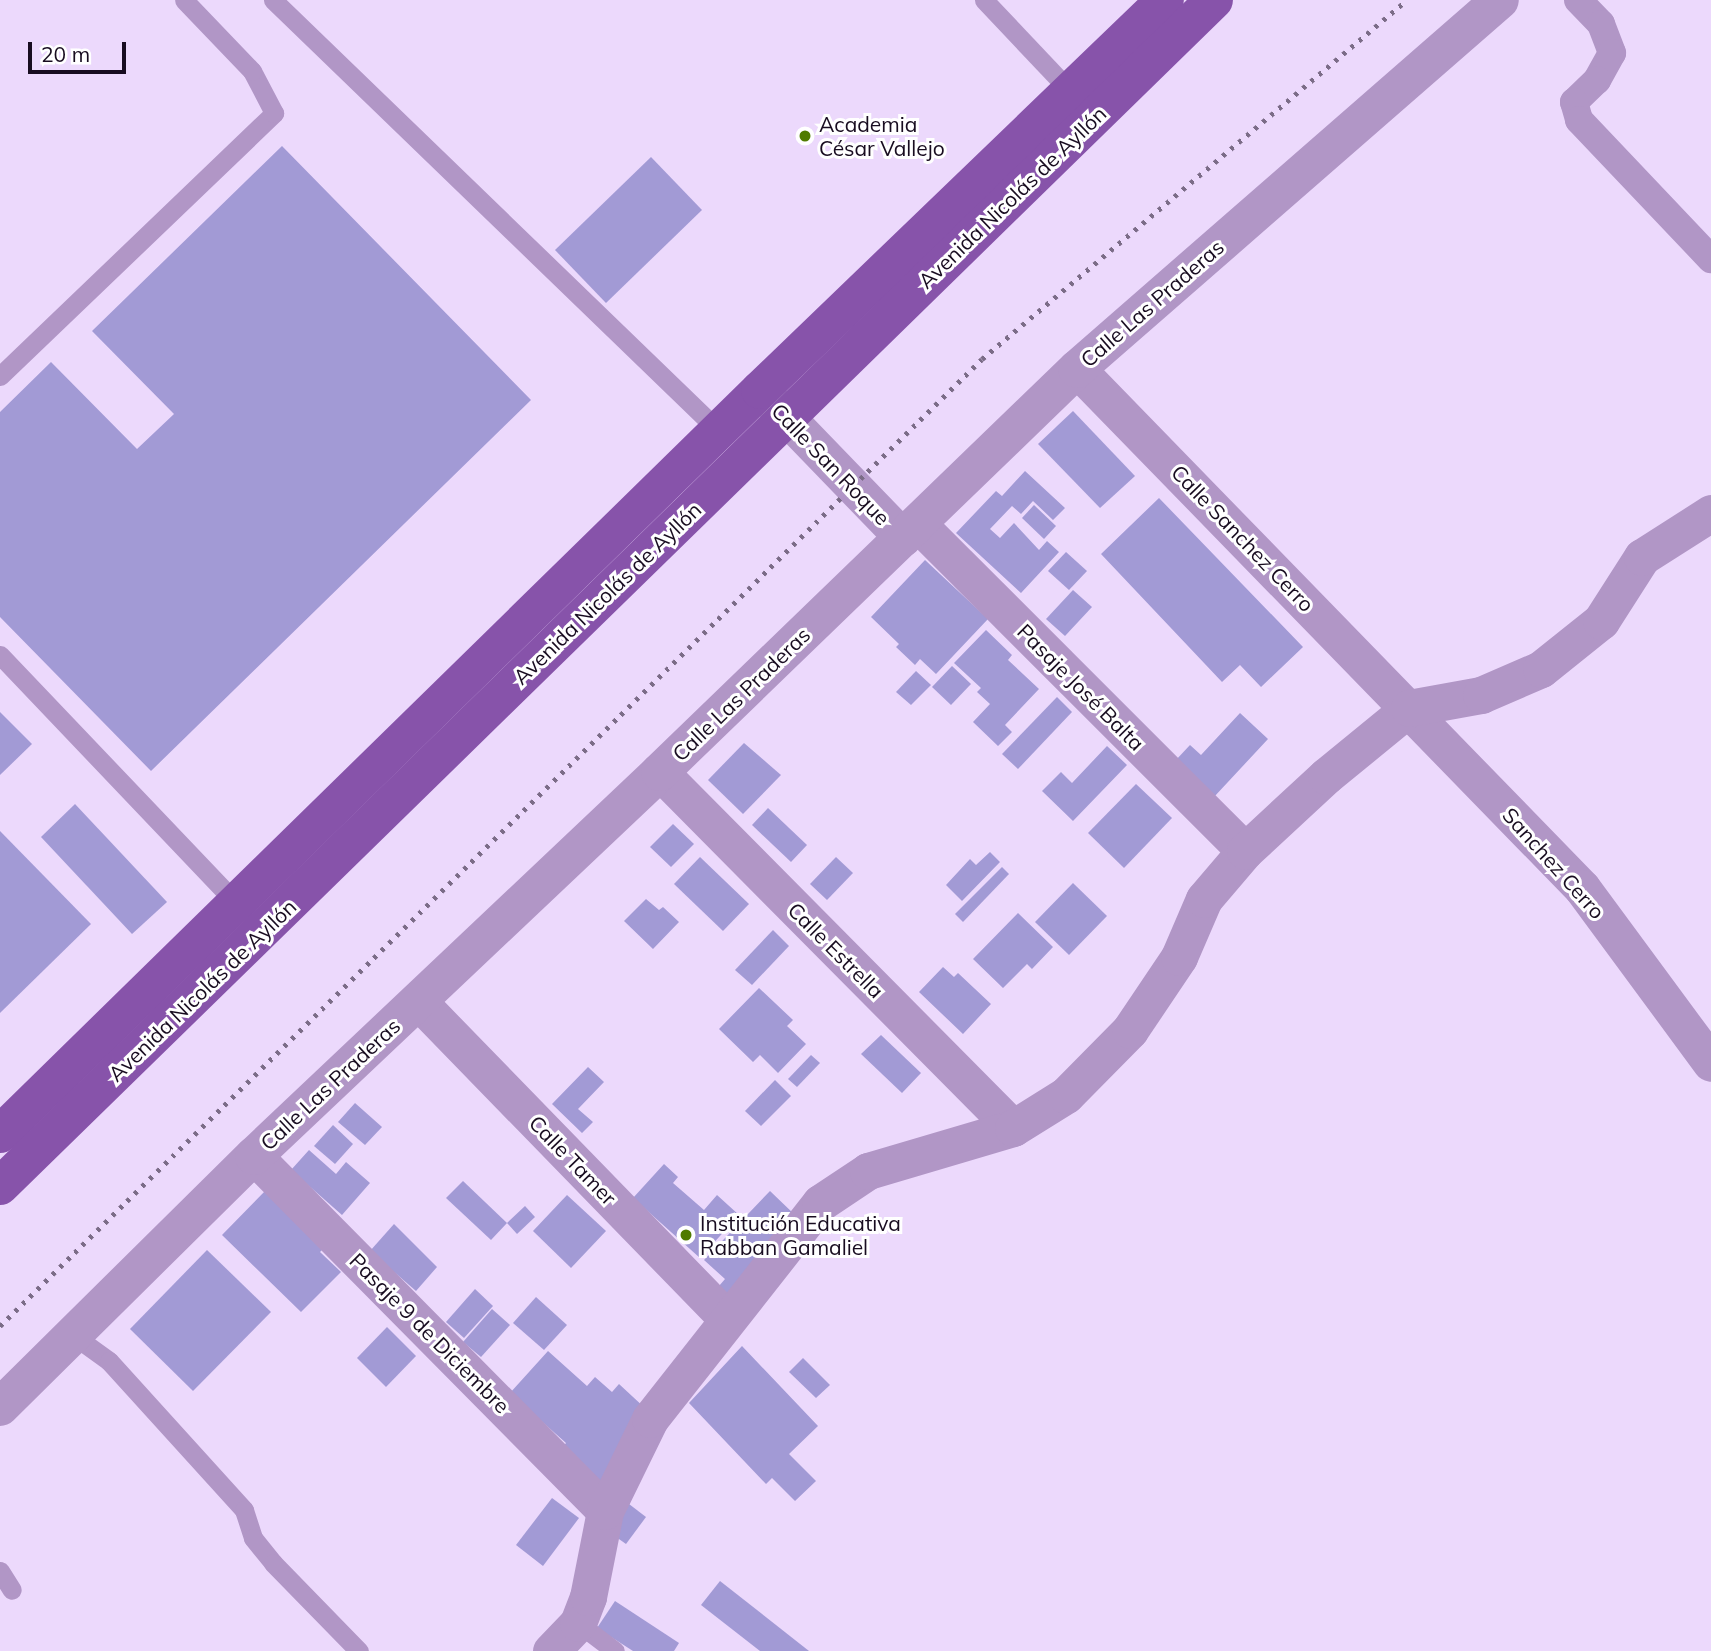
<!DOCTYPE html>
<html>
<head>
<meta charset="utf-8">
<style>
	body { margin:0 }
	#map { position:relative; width:1711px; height:1651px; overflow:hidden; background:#ecd9fc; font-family:Mulish,sans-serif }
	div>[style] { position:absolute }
	.building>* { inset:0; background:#a29ad5 }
	.service>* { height:19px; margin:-9.5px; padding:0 9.5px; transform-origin:9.5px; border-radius:9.5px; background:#b196c6 }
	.pedestrian>* { height:28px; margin:-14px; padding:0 14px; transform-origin:14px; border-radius:14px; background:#b196c6 }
	.minor>* { height:37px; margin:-18.5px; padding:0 18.5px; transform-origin:18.5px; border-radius:18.5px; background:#b196c6 }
	.tertiary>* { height:38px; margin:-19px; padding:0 19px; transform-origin:19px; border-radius:19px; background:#b196c6 }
	.primary>* { height:38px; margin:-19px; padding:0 19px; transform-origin:19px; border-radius:19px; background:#8753aa }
	.rail>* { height:5px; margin-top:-2.5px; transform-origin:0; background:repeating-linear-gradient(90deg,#7b6c87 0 3.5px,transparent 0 10.5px) }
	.dots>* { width:19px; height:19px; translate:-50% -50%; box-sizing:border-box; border:4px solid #fff; border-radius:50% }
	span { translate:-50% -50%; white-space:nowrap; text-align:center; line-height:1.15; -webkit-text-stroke:6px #fff; paint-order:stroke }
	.poi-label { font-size:21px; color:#180c20 }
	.left { translate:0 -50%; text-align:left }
	.street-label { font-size:21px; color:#180c20 }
	.scale { position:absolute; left:28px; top:42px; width:98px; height:32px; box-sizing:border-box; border:4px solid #180c20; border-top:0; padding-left:9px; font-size:21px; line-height:24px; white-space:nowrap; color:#180c20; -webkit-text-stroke:5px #fff; paint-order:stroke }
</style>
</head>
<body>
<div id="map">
	<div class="building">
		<div style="clip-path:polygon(282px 146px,531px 400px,151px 771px,0 617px,0 412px,51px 362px,137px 449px,174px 414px,92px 331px)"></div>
		<div style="clip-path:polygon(651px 157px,702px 210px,606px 303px,555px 250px)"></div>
		<div style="clip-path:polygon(1073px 411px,1135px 476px,1100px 508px,1038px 444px)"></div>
		<div style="clip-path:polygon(1025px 471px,1065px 508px,1053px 520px,1033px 501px,1021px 514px,1012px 506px,990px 529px,1000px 538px,1014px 523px,1039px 550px,1047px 541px,1059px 552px,1021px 593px,956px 533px,996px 491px,1002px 496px)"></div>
		<div style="clip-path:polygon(1159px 498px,1303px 647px,1261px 687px,1240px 665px,1222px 682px,1101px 554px)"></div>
		<div style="clip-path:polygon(1034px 505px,1056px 526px,1044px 539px,1022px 518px)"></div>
		<div style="clip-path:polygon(1066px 552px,1087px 571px,1069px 590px,1048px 571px)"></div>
		<div style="clip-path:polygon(925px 560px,988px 619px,936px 674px,920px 659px,915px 665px,896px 647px,899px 644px,871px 617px)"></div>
		<div style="clip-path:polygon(1073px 590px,1092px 607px,1065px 636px,1046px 619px)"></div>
		<div style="clip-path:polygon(986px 630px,1012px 655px,1008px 660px,1039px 689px,1005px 725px,1012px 732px,998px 746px,973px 722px,990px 704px,977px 692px,981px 688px,954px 663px)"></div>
		<div style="clip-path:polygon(952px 666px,971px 684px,951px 705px,932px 687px)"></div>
		<div style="clip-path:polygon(916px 671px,931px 685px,911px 705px,896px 692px)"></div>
		<div style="clip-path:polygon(1057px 697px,1072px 712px,1018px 769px,1002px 754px)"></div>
		<div style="clip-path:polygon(0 712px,32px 744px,0 775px)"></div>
		<div style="clip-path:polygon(1240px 713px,1268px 739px,1214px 797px,1175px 761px,1190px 745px,1201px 755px)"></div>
		<div style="clip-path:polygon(744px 743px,781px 775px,743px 814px,708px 780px)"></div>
		<div style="clip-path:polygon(1107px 746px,1127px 765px,1073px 821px,1042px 791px,1061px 772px,1072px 783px)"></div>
		<div style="clip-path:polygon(1136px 784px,1172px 818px,1124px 868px,1088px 833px)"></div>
		<div style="clip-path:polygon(75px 804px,167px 902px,132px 934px,41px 837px)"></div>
		<div style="clip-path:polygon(768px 808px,807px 845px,791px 862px,752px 825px)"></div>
		<div style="clip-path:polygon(673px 824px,694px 844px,671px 867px,650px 847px)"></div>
		<div style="clip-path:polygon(0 831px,91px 924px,0 1013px)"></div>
		<div style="clip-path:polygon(990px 852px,1000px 862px,962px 901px,946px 885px,970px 859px,976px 865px)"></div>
		<div style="clip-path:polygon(700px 857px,749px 904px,723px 931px,674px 884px)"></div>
		<div style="clip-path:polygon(836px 857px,853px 873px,827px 900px,810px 884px)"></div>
		<div style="clip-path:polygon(1002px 867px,1009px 874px,963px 922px,955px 914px)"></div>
		<div style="clip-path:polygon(1073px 883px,1107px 916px,1069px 955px,1035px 922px)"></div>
		<div style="clip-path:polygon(646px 899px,659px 910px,663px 907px,679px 922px,653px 949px,624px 921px)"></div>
		<div style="clip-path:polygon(1018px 913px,1053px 947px,1032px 969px,1027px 964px,1003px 988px,973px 959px)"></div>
		<div style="clip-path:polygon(773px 930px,789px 946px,752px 985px,735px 970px)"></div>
		<div style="clip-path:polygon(943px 967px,954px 977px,958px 973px,991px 1004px,963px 1034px,919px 992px)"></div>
		<div style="clip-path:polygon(759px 988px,793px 1020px,787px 1026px,806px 1044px,778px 1073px,760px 1055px,753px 1062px,719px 1029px)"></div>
		<div style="clip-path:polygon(881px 1035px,921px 1073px,902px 1093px,861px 1054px)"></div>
		<div style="clip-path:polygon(811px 1055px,820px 1063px,797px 1087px,788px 1079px)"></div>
		<div style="clip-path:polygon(588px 1067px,604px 1082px,578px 1109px,593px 1122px,582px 1133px,552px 1104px)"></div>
		<div style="clip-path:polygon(775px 1080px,791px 1096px,761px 1126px,745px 1111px)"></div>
		<div style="clip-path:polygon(355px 1103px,382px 1127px,365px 1145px,338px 1122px)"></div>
		<div style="clip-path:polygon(333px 1125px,353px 1144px,335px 1164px,314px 1146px)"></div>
		<div style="clip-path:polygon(309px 1150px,336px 1174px,346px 1162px,370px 1183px,342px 1215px,291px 1170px)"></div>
		<div style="clip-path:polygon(664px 1164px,678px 1177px,673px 1183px,704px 1210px,717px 1195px,739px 1215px,700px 1258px,633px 1198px)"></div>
		<div style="clip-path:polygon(463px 1181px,507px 1223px,491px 1240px,446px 1198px)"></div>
		<div style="clip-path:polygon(265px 1191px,324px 1248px,320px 1252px,341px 1272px,301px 1312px,222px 1235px)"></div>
		<div style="clip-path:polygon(770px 1191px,795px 1215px,730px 1297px,719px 1286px,725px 1279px,704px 1260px)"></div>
		<div style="clip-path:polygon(567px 1195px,606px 1231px,571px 1268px,533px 1231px)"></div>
		<div style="clip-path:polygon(525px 1206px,535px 1217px,517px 1234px,507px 1223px)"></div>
		<div style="clip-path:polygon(394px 1224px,437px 1267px,416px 1291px,370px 1251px)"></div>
		<div style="clip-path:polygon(207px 1250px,271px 1312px,193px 1391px,130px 1329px)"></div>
		<div style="clip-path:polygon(475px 1289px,493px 1306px,464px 1338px,446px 1322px)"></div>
		<div style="clip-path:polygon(536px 1297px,567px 1325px,544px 1350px,513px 1323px)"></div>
		<div style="clip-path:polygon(492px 1309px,510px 1325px,481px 1357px,463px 1342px)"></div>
		<div style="clip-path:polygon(387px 1327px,416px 1356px,386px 1387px,357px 1358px)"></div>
		<div style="clip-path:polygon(742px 1346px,818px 1426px,789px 1454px,816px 1481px,795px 1501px,772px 1478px,766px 1484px,689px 1403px)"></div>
		<div style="clip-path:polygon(548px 1351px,587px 1386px,595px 1377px,612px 1392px,619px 1384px,646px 1409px,602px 1483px,562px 1448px,566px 1443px,510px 1393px)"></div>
		<div style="clip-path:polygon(803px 1358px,830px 1385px,816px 1398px,789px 1372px)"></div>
		<div style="clip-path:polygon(552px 1498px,579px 1518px,543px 1566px,516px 1545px)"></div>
		<div style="clip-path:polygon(629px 1504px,646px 1517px,626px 1544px,609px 1532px)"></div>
		<div style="clip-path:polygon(720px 1581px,809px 1651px,760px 1651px,701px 1605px)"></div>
		<div style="clip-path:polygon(615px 1601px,679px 1643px,674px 1651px,633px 1651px,597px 1628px)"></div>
	</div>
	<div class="service">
		<div style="left:273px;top:0;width:620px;rotate:44.02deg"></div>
		<div style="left:984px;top:0;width:127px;rotate:46.6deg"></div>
		<div style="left:0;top:376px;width:380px;rotate:-43.8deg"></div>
		<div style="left:274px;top:113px;width:47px;rotate:-117.6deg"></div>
		<div style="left:252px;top:71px;width:98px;rotate:-133.8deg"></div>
		<div style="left:0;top:655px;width:342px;rotate:46.4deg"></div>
		<div style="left:73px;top:1335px;width:44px;rotate:35.8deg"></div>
		<div style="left:109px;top:1361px;width:201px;rotate:47.8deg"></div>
		<div style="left:244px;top:1510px;width:29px;rotate:72deg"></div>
		<div style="left:253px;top:1538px;width:32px;rotate:51deg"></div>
		<div style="left:273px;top:1563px;width:123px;rotate:45.7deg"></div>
		<div style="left:0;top:1571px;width:22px;rotate:58deg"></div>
		<div style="left:578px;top:1623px;width:46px;rotate:37.1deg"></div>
	</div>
	<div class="pedestrian">
		<div style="left:1578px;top:0;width:33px;rotate:46deg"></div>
		<div style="left:1601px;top:24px;width:31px;rotate:69deg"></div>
		<div style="left:1612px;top:53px;width:31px;rotate:119deg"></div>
		<div style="left:1597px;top:80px;width:32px;rotate:136deg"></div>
		<div style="left:1574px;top:102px;width:19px;rotate:74deg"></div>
		<div style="left:1579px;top:120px;width:192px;rotate:46.5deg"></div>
	</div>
	<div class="minor">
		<div style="left:1077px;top:369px;width:724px;rotate:45.78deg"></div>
		<div style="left:1582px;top:888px;width:217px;rotate:53.6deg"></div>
		<div style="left:766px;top:396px;width:197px;rotate:46deg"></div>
		<div style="left:918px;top:524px;width:462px;rotate:45deg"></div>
		<div style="left:660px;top:772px;width:501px;rotate:45.24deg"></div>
		<div style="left:418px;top:1001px;width:443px;rotate:45.8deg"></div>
		<div style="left:254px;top:1156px;width:499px;rotate:45.3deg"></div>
		<div style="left:551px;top:1651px;width:39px;rotate:-46deg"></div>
		<div style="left:578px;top:1623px;width:28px;rotate:-69deg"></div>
		<div style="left:588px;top:1597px;width:88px;rotate:-78.8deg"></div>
		<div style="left:605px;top:1511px;width:102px;rotate:-63.9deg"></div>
		<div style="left:650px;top:1419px;width:275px;rotate:-51.8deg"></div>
		<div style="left:820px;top:1203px;width:58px;rotate:-33.7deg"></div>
		<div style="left:868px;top:1171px;width:151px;rotate:-16.5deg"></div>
		<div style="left:1013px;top:1128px;width:62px;rotate:-31.9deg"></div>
		<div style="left:1066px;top:1095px;width:91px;rotate:-45.4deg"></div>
		<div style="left:1130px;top:1030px;width:88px;rotate:-56.1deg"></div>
		<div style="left:1179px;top:957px;width:63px;rotate:-66.7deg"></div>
		<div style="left:1204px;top:899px;width:63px;rotate:-49.5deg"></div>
		<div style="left:1245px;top:851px;width:110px;rotate:-42.8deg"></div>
		<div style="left:1326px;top:776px;width:107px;rotate:-39.3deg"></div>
		<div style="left:1409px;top:708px;width:73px;rotate:-10.2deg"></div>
		<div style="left:1481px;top:695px;width:65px;rotate:-23.4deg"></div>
		<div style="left:1541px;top:669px;width:77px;rotate:-38.7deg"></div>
		<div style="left:1601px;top:621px;width:76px;rotate:-57.4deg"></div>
		<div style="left:1642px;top:557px;width:82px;rotate:-32.5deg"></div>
	</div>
	<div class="tertiary">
		<div style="left:0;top:1407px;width:357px;rotate:-44.7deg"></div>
		<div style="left:254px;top:1156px;width:559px;rotate:-43.4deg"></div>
		<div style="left:660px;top:772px;width:580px;rotate:-44.02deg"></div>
		<div style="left:1077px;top:369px;width:561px;rotate:-41.1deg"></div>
	</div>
	<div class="primary">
		<div style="left:0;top:1134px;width:1064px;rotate:-44.39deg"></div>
		<div style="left:760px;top:390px;width:562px;rotate:-43.92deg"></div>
		<div style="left:0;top:1186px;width:1697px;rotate:-44.33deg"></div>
	</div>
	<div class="rail">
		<div style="left:0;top:1326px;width:1378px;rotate:-44.56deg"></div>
		<div style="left:982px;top:359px;width:556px;rotate:-40.19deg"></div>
	</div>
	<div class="dots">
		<div style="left:805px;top:136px;background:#4f7b00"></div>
		<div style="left:686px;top:1235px;background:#4f7b00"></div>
	</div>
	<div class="poi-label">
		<span class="left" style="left:819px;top:136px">Academia<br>César Vallejo</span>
		<span class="left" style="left:700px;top:1235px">Institución Educativa<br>Rabban Gamaliel</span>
	</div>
	<div class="street-label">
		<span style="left:1012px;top:197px;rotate:-44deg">Avenida Nicolás de Ayllón</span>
		<span style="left:1152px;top:303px;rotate:-41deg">Calle Las Praderas</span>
		<span style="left:831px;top:464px;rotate:46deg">Calle San Roque</span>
		<span style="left:1243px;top:538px;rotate:46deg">Calle Sanchez Cerro</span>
		<span style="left:607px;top:593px;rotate:-44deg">Avenida Nicolás de Ayllón</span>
		<span style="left:1081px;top:687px;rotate:45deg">Pasaje José Balta</span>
		<span style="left:741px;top:694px;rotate:-44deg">Calle Las Praderas</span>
		<span style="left:1554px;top:863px;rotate:48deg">Sanchez Cerro</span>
		<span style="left:836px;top:950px;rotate:45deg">Calle Estrella</span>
		<span style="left:202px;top:990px;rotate:-44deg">Avenida Nicolás de Ayllón</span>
		<span style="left:330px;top:1084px;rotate:-43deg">Calle Las Praderas</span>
		<span style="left:573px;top:1160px;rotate:46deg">Calle Tamer</span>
		<span style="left:430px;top:1333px;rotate:45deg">Pasaje 9 de Diciembre</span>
	</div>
	<div class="scale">20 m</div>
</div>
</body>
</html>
